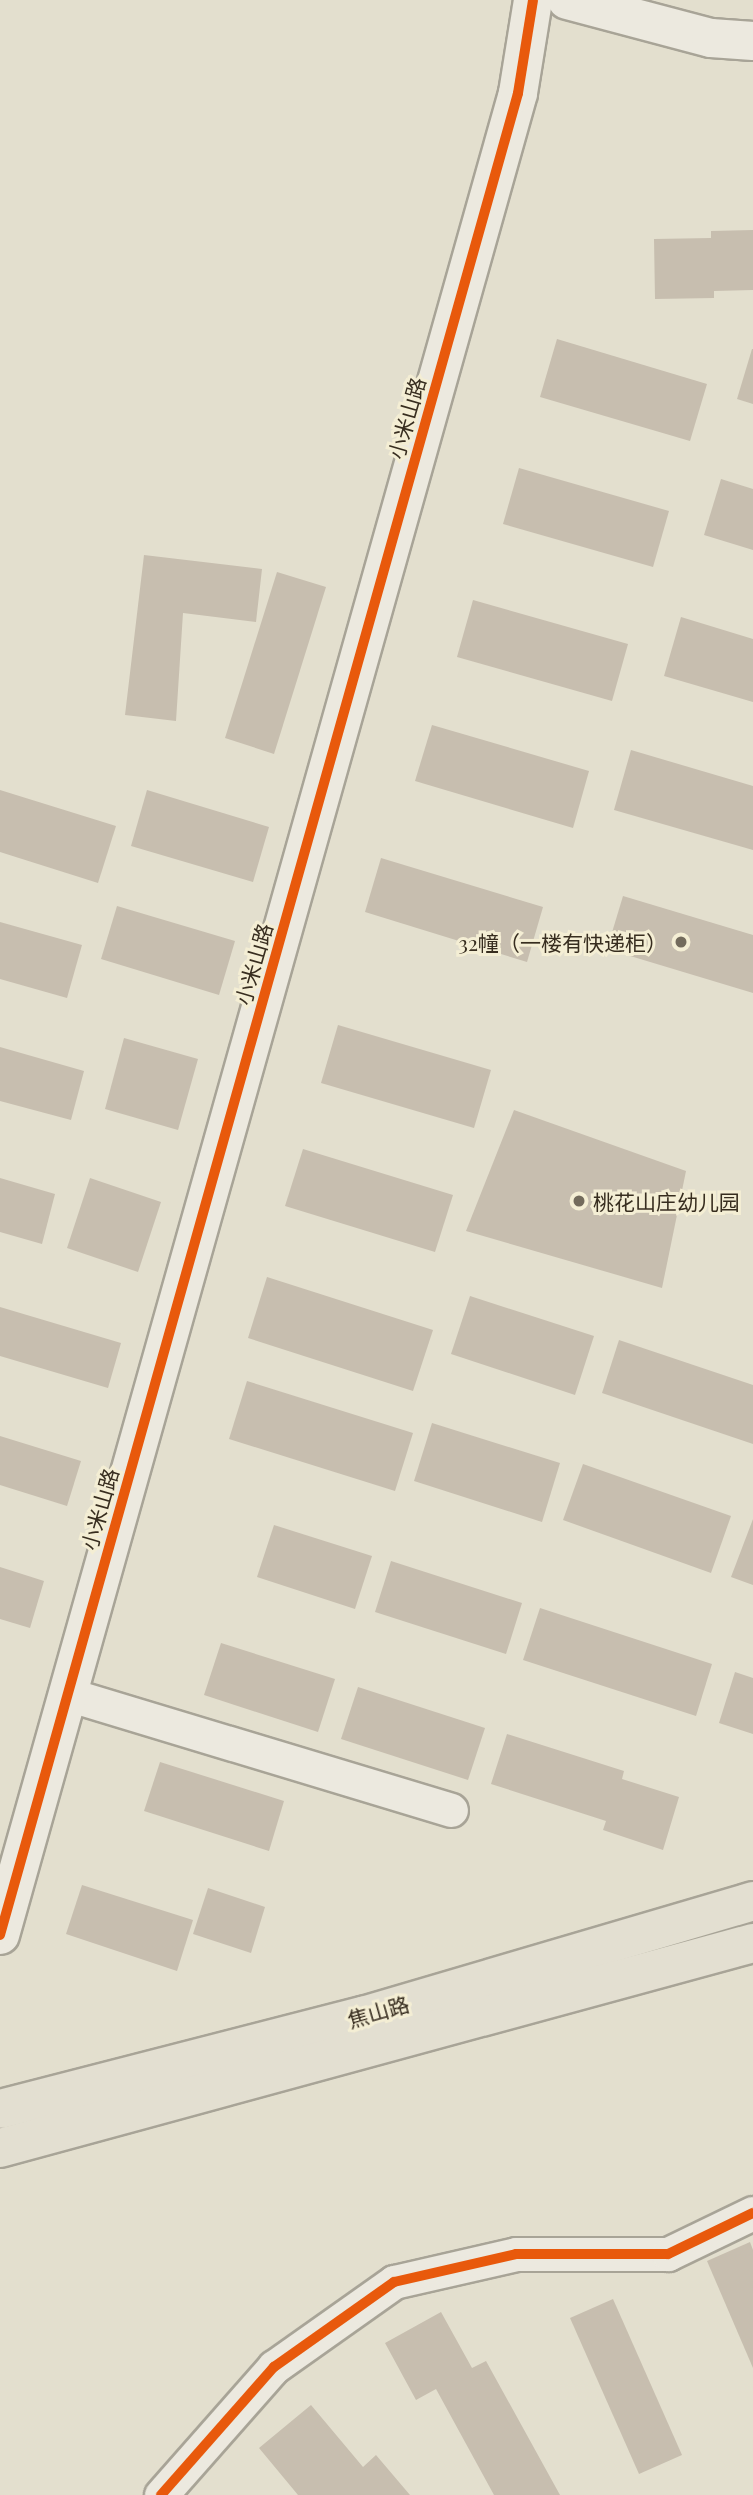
<!DOCTYPE html>
<html>
<head>
<meta charset="utf-8">
<style>
	body { margin:0 }
	#map { position:relative; width:753px; height:2495px; overflow:hidden; background:#e3dfce; font-family:"Playfair Display","Noto Sans SC",serif }
	div>[style] { position:absolute }
	.building>* { inset:0; background:#c7beaf }
	.roads { filter:drop-shadow(2px 0 #a8a497) drop-shadow(-2px 0 #a8a497) drop-shadow(0 2px #a8a497) drop-shadow(0 -2px #a8a497) }
	.street>* { height:33px; margin:-16.5px; padding:0 16.5px; transform-origin:16.5px; border-radius:16.5px; background:#ece9df }
	.secondary>* { height:38px; margin:-19px; padding:0 19px; transform-origin:19px; border-radius:19px; background:#ece9df }
	.primary>* { height:38px; margin:-19px; padding:0 19px; transform-origin:19px; border-radius:19px; background:#e3dfd1 }
	.cycleway>* { height:10px; margin:-5px; padding:0 5px; transform-origin:5px; border-radius:5px; background:#e8590c }
	.dots>* { width:19px; height:19px; translate:-50% -50%; box-sizing:border-box; border:4px solid #f4eed4; border-radius:50% }
	span { translate:-50% -50%; white-space:nowrap; text-align:center; line-height:1.15; -webkit-text-stroke:6px #f4eed4; paint-order:stroke }
	.street-label { font-size:21px; color:#372d1f }
	.poi-label { font-size:21px; color:#372d1f }
	.right { translate:-100% -50%; text-align:right }
	.left { translate:0 -50%; text-align:left }
</style>
</head>
<body>
<div id="map">
	<div class="building">
		<div style="clip-path:polygon(753px 230px,753px 290px,714px 291px,714px 298px,655px 299px,654px 239px,711px 238px,711px 231px)"></div>
		<div style="clip-path:polygon(557px 339px,707px 384px,690px 441px,540px 397px)"></div>
		<div style="clip-path:polygon(752px 349px,753px 349px,753px 404px,737px 399px)"></div>
		<div style="clip-path:polygon(519px 468px,669px 511px,653px 567px,503px 524px)"></div>
		<div style="clip-path:polygon(721px 479px,753px 489px,753px 550px,704px 535px)"></div>
		<div style="clip-path:polygon(144px 555px,262px 569px,256px 622px,183px 613px,176px 721px,125px 715px)"></div>
		<div style="clip-path:polygon(277px 572px,326px 587px,274px 754px,225px 738px)"></div>
		<div style="clip-path:polygon(473px 600px,628px 644px,612px 701px,457px 657px)"></div>
		<div style="clip-path:polygon(681px 617px,753px 639px,753px 702px,664px 676px)"></div>
		<div style="clip-path:polygon(432px 725px,589px 771px,573px 828px,415px 781px)"></div>
		<div style="clip-path:polygon(631px 750px,753px 786px,753px 850px,614px 810px)"></div>
		<div style="clip-path:polygon(0 790px,116px 826px,98px 883px,0 852px)"></div>
		<div style="clip-path:polygon(147px 790px,269px 827px,253px 882px,131px 846px)"></div>
		<div style="clip-path:polygon(381px 858px,543px 907px,527px 962px,365px 912px)"></div>
		<div style="clip-path:polygon(623px 896px,753px 935px,753px 993px,607px 949px)"></div>
		<div style="clip-path:polygon(117px 906px,235px 941px,219px 995px,101px 959px)"></div>
		<div style="clip-path:polygon(0 922px,82px 945px,67px 998px,0 979px)"></div>
		<div style="clip-path:polygon(338px 1025px,491px 1070px,474px 1128px,321px 1083px)"></div>
		<div style="clip-path:polygon(124px 1038px,198px 1059px,178px 1130px,105px 1109px)"></div>
		<div style="clip-path:polygon(0 1047px,84px 1071px,71px 1120px,0 1101px)"></div>
		<div style="clip-path:polygon(514px 1110px,686px 1171px,662px 1288px,466px 1231px)"></div>
		<div style="clip-path:polygon(303px 1149px,453px 1195px,435px 1252px,285px 1206px)"></div>
		<div style="clip-path:polygon(0 1178px,55px 1194px,42px 1244px,0 1232px)"></div>
		<div style="clip-path:polygon(90px 1178px,161px 1202px,138px 1272px,67px 1248px)"></div>
		<div style="clip-path:polygon(267px 1277px,433px 1330px,413px 1391px,248px 1338px)"></div>
		<div style="clip-path:polygon(470px 1296px,594px 1336px,575px 1395px,451px 1354px)"></div>
		<div style="clip-path:polygon(0 1307px,121px 1343px,108px 1388px,0 1356px)"></div>
		<div style="clip-path:polygon(619px 1340px,753px 1385px,753px 1444px,602px 1393px)"></div>
		<div style="clip-path:polygon(247px 1381px,413px 1433px,395px 1491px,229px 1439px)"></div>
		<div style="clip-path:polygon(432px 1423px,560px 1463px,542px 1522px,414px 1481px)"></div>
		<div style="clip-path:polygon(0 1436px,81px 1461px,67px 1506px,0 1485px)"></div>
		<div style="clip-path:polygon(583px 1464px,731px 1516px,711px 1573px,563px 1520px)"></div>
		<div style="clip-path:polygon(753px 1519px,753px 1585px,731px 1577px)"></div>
		<div style="clip-path:polygon(274px 1525px,372px 1556px,355px 1609px,257px 1577px)"></div>
		<div style="clip-path:polygon(391px 1561px,522px 1603px,506px 1654px,375px 1612px)"></div>
		<div style="clip-path:polygon(0 1567px,44px 1581px,30px 1628px,0 1619px)"></div>
		<div style="clip-path:polygon(540px 1608px,712px 1664px,696px 1716px,523px 1660px)"></div>
		<div style="clip-path:polygon(221px 1643px,335px 1679px,318px 1732px,204px 1695px)"></div>
		<div style="clip-path:polygon(735px 1672px,753px 1678px,753px 1734px,719px 1723px)"></div>
		<div style="clip-path:polygon(358px 1687px,485px 1728px,468px 1780px,341px 1739px)"></div>
		<div style="clip-path:polygon(507px 1734px,624px 1771px,622px 1779px,679px 1797px,663px 1850px,603px 1830px,606px 1821px,491px 1784px)"></div>
		<div style="clip-path:polygon(160px 1762px,284px 1801px,269px 1851px,144px 1811px)"></div>
		<div style="clip-path:polygon(82px 1885px,193px 1920px,177px 1971px,66px 1934px)"></div>
		<div style="clip-path:polygon(208px 1888px,265px 1907px,251px 1953px,193px 1934px)"></div>
		<div style="clip-path:polygon(750px 2242px,753px 2250px,753px 2368px,707px 2261px)"></div>
		<div style="clip-path:polygon(613px 2299px,682px 2455px,639px 2474px,570px 2318px)"></div>
		<div style="clip-path:polygon(441px 2312px,472px 2368px,486px 2361px,560px 2495px,494px 2495px,436px 2389px,416px 2400px,385px 2343px)"></div>
		<div style="clip-path:polygon(311px 2405px,363px 2467px,376px 2455px,410px 2495px,298px 2495px,259px 2448px)"></div>
	</div>
	<div class="roads">
		<div class="street">
			<div style="left:67px;top:1694px;width:401px;rotate:16.8deg"></div>
			<div style="left:161px;top:2495px;width:171px;rotate:-48.6deg"></div>
			<div style="left:274px;top:2367px;width:147px;rotate:-35.3deg"></div>
			<div style="left:394px;top:2282px;width:125px;rotate:-12.9deg"></div>
			<div style="left:516px;top:2254px;width:152px"></div>
			<div style="left:668px;top:2254px;width:94px;rotate:-25.8deg"></div>
		</div>
		<div class="secondary">
			<div style="left:567px;top:0;width:149px;rotate:14.8deg"></div>
			<div style="left:711px;top:38px;width:42px;rotate:4.1deg"></div>
			<div style="left:0;top:1935px;width:1913px;rotate:-74.29deg"></div>
			<div style="left:518px;top:93px;width:94px;rotate:-80.8deg"></div>
		</div>
		<div class="primary">
			<div style="left:0;top:2109px;width:375px;rotate:-14.4deg"></div>
			<div style="left:363px;top:2016px;width:407px;rotate:-16.4deg"></div>
			<div style="left:0;top:2148px;width:780px;rotate:-15.23deg"></div>
		</div>
	</div>
	<div class="cycleway">
		<div style="left:0;top:1935px;width:1913px;rotate:-74.29deg"></div>
		<div style="left:518px;top:93px;width:94px;rotate:-80.8deg"></div>
		<div style="left:161px;top:2495px;width:171px;rotate:-48.6deg"></div>
		<div style="left:274px;top:2367px;width:147px;rotate:-35.3deg"></div>
		<div style="left:394px;top:2282px;width:125px;rotate:-12.9deg"></div>
		<div style="left:516px;top:2254px;width:152px"></div>
		<div style="left:668px;top:2254px;width:94px;rotate:-25.8deg"></div>
	</div>
	<div class="dots">
		<div style="left:681px;top:942px;background:#736b5c"></div>
		<div style="left:579px;top:1201px;background:#736b5c"></div>
	</div>
	<div class="street-label">
		<span style="left:406px;top:418px;rotate:-74deg">小米山路</span>
		<span style="left:253px;top:964px;rotate:-74deg">小米山路</span>
		<span style="left:99px;top:1509px;rotate:-74deg">小米山路</span>
		<span style="left:378px;top:2011px;rotate:-16deg">焦山路</span>
	</div>
	<div class="poi-label">
		<span class="right" style="left:667px;top:942px">32幢（一楼有快递柜）</span>
		<span class="left" style="left:593px;top:1201px">桃花山庄幼儿园</span>
	</div>
</div>
</body>
</html>
